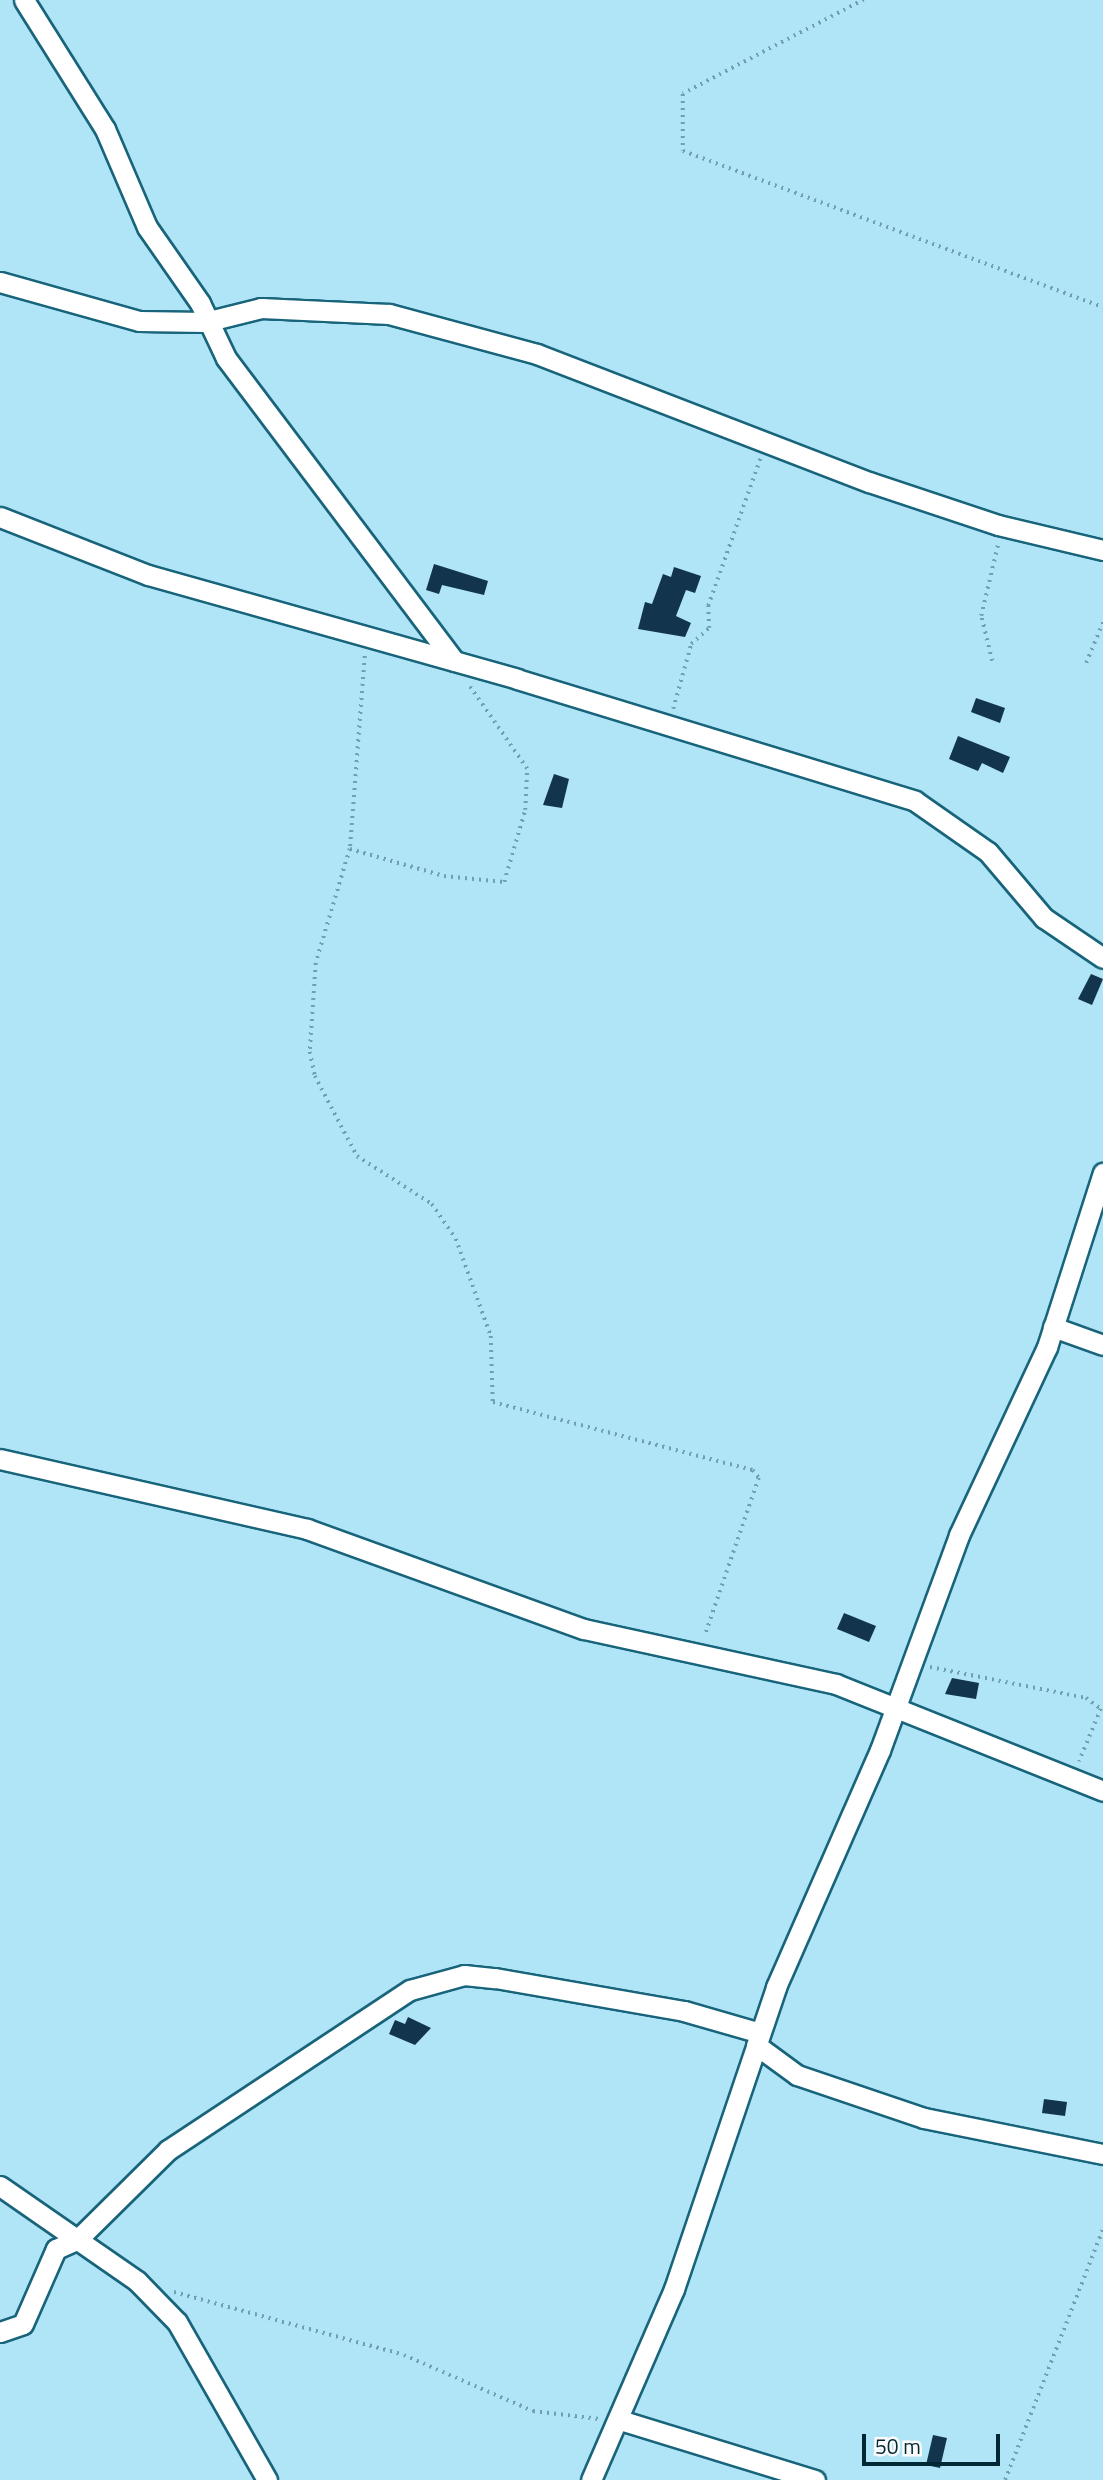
<!DOCTYPE html>
<html>
<head>
<meta charset="utf-8">
<style>
	body { margin:0 }
	#map { position:relative; width:1103px; height:2480px; overflow:hidden; background:#b0e4f7; font-family:"Titillium Web",sans-serif }
	div>[style] { position:absolute }
	.building>* { inset:0; background:#12354d }
	.path>* { height:3.5px; margin-top:-1.75px; transform-origin:0; background:repeating-linear-gradient(90deg,#709fb0 0 2px,transparent 0 7px) }
	.roads { filter:drop-shadow(2px 0 #18647b) drop-shadow(-2px 0 #18647b) drop-shadow(0 2px #18647b) drop-shadow(0 -2px #18647b) }
	.minor>* { height:19px; margin:-9.5px; padding:0 9.5px; transform-origin:9.5px; border-radius:9.5px; background:#fff }
	span { translate:-50% -50%; white-space:nowrap; text-align:center; line-height:1.15; -webkit-text-stroke:7px #fbfbfb; paint-order:stroke }
	.scale { position:absolute; left:862px; top:2434px; width:138px; height:32px; box-sizing:border-box; border:4px solid #002834; border-top:0; padding-left:9px; font-size:21px; line-height:24px; white-space:nowrap; color:#002834; -webkit-text-stroke:5px #fbfbfb; paint-order:stroke }
</style>
</head>
<body>
<div id="map">
	<div class="building">
		<div style="clip-path:polygon(434px 564px,488px 581px,484px 595px,442px 585px,439px 594px,426px 590px)"></div>
		<div style="clip-path:polygon(674px 567px,701px 576px,695px 593px,686px 590px,676px 616px,691px 623px,685px 637px,638px 629px,645px 602px,652px 604px,663px 574px,671px 577px)"></div>
		<div style="clip-path:polygon(976px 698px,1005px 708px,1000px 723px,971px 712px)"></div>
		<div style="clip-path:polygon(958px 736px,1010px 757px,1003px 773px,982px 763px,978px 771px,949px 759px)"></div>
		<div style="clip-path:polygon(554px 774px,569px 779px,562px 808px,543px 805px)"></div>
		<div style="clip-path:polygon(1091px 974px,1103px 979px,1092px 1005px,1078px 999px)"></div>
		<div style="clip-path:polygon(844px 1613px,876px 1626px,869px 1642px,837px 1629px)"></div>
		<div style="clip-path:polygon(952px 1678px,979px 1683px,976px 1699px,945px 1694px)"></div>
		<div style="clip-path:polygon(408px 2017px,431px 2028px,415px 2045px,389px 2034px,395px 2020px,405px 2024px)"></div>
		<div style="clip-path:polygon(1044px 2099px,1067px 2102px,1065px 2116px,1042px 2113px)"></div>
		<div style="clip-path:polygon(933px 2435px,947px 2438px,940px 2468px,926px 2465px)"></div>
	</div>
	<div class="path">
		<div style="left:864px;top:0;width:204px;rotate:152.6deg"></div>
		<div style="left:683px;top:94px;width:57px;rotate:90deg"></div>
		<div style="left:683px;top:151px;width:448px;rotate:20.4deg"></div>
		<div style="left:365px;top:656px;width:194px;rotate:94.4deg"></div>
		<div style="left:350px;top:849px;width:119px;rotate:106.6deg"></div>
		<div style="left:316px;top:963px;width:89px;rotate:93.9deg"></div>
		<div style="left:310px;top:1052px;width:25px;rotate:78deg"></div>
		<div style="left:315px;top:1076px;width:90px;rotate:62.3deg"></div>
		<div style="left:357px;top:1156px;width:89px;rotate:32.6deg"></div>
		<div style="left:432px;top:1204px;width:42px;rotate:55.6deg"></div>
		<div style="left:456px;top:1239px;width:103px;rotate:70.2deg"></div>
		<div style="left:491px;top:1336px;width:66px;rotate:88.3deg"></div>
		<div style="left:493px;top:1402px;width:269px;rotate:14.7deg"></div>
		<div style="left:753px;top:1470px;width:10px;rotate:53deg"></div>
		<div style="left:759px;top:1478px;width:167px;rotate:108.9deg"></div>
		<div style="left:992px;top:661px;width:46px;rotate:-103.7deg"></div>
		<div style="left:981px;top:616px;width:74px;rotate:-76.7deg"></div>
		<div style="left:1086px;top:663px;width:44px;rotate:-67.5deg"></div>
		<div style="left:673px;top:709px;width:67px;rotate:-74.5deg"></div>
		<div style="left:691px;top:644px;width:24px;rotate:-42deg"></div>
		<div style="left:709px;top:628px;width:22px;rotate:-93deg"></div>
		<div style="left:708px;top:606px;width:156px;rotate:-70.5deg"></div>
		<div style="left:350px;top:849px;width:98px;rotate:16deg"></div>
		<div style="left:444px;top:876px;width:60px;rotate:5.7deg"></div>
		<div style="left:504px;top:882px;width:75px;rotate:-73.7deg"></div>
		<div style="left:525px;top:810px;width:41px;rotate:-87.2deg"></div>
		<div style="left:527px;top:769px;width:103px;rotate:-124.8deg"></div>
		<div style="left:930px;top:1667px;width:159px;rotate:11.2deg"></div>
		<div style="left:1086px;top:1698px;width:19px;rotate:36deg"></div>
		<div style="left:1101px;top:1709px;width:57px;rotate:112.5deg"></div>
		<div style="left:174px;top:2292px;width:238px;rotate:15.3deg"></div>
		<div style="left:404px;top:2355px;width:141px;rotate:23.5deg"></div>
		<div style="left:533px;top:2411px;width:67px;rotate:6.8deg"></div>
		<div style="left:1005px;top:2480px;width:270px;rotate:-68.7deg"></div>
	</div>
	<div class="roads">
		<div class="minor">
			<div style="left:24px;top:0;width:152px;rotate:57.9deg"></div>
			<div style="left:105px;top:129px;width:107px;rotate:66.8deg"></div>
			<div style="left:147px;top:227px;width:93px;rotate:55.1deg"></div>
			<div style="left:200px;top:303px;width:61px;rotate:64.7deg"></div>
			<div style="left:226px;top:358px;width:379px;rotate:53deg"></div>
			<div style="left:0;top:282px;width:144px;rotate:15.7deg"></div>
			<div style="left:139px;top:321px;width:66px;rotate:0.9deg"></div>
			<div style="left:205px;top:322px;width:58px;rotate:-14deg"></div>
			<div style="left:261px;top:308px;width:128px;rotate:2.7deg"></div>
			<div style="left:389px;top:314px;width:153px;rotate:15.1deg"></div>
			<div style="left:537px;top:354px;width:356px;rotate:21.1deg"></div>
			<div style="left:869px;top:482px;width:136px;rotate:18.4deg"></div>
			<div style="left:998px;top:525px;width:108px;rotate:13.4deg"></div>
			<div style="left:0;top:517px;width:159px;rotate:21.4deg"></div>
			<div style="left:148px;top:575px;width:383px;rotate:15.7deg"></div>
			<div style="left:517px;top:679px;width:416px;rotate:17deg"></div>
			<div style="left:915px;top:801px;width:89px;rotate:34.9deg"></div>
			<div style="left:988px;top:852px;width:87px;rotate:49.7deg"></div>
			<div style="left:1044px;top:918px;width:71px;rotate:34.1deg"></div>
			<div style="left:1053px;top:1327px;width:53px;rotate:19.8deg"></div>
			<div style="left:0;top:1459px;width:315px;rotate:12.8deg"></div>
			<div style="left:307px;top:1529px;width:294px;rotate:19.9deg"></div>
			<div style="left:584px;top:1629px;width:258px;rotate:12.3deg"></div>
			<div style="left:836px;top:1684px;width:288px;rotate:21.8deg"></div>
			<div style="left:756px;top:2045px;width:51px;rotate:36.2deg"></div>
			<div style="left:797px;top:2075px;width:134px;rotate:18.7deg"></div>
			<div style="left:924px;top:2118px;width:183px;rotate:11.4deg"></div>
			<div style="left:0;top:2186px;width:167px;rotate:34.7deg"></div>
			<div style="left:137px;top:2281px;width:57px;rotate:45.7deg"></div>
			<div style="left:177px;top:2322px;width:182px;rotate:60.3deg"></div>
			<div style="left:0;top:2332px;width:24px;rotate:-19deg"></div>
			<div style="left:23px;top:2324px;width:82px;rotate:-66.3deg"></div>
			<div style="left:56px;top:2249px;width:24px;rotate:-24deg"></div>
			<div style="left:78px;top:2239px;width:127px;rotate:-44.7deg"></div>
			<div style="left:168px;top:2150px;width:290px;rotate:-33.5deg"></div>
			<div style="left:410px;top:1990px;width:56px;rotate:-15.5deg"></div>
			<div style="left:464px;top:1975px;width:31px;rotate:6deg"></div>
			<div style="left:495px;top:1978px;width:192px;rotate:9.9deg"></div>
			<div style="left:684px;top:2011px;width:79px;rotate:16.1deg"></div>
			<div style="left:620px;top:2420px;width:204px;rotate:17.1deg"></div>
			<div style="left:591px;top:2480px;width:208px;rotate:-66.5deg"></div>
			<div style="left:674px;top:2289px;width:319px;rotate:-71.3deg"></div>
			<div style="left:776px;top:1987px;width:259px;rotate:-66.3deg"></div>
			<div style="left:880px;top:1750px;width:229px;rotate:-69.8deg"></div>
			<div style="left:959px;top:1535px;width:208px;rotate:-64.9deg"></div>
			<div style="left:1047px;top:1347px;width:183px;rotate:-72.2deg"></div>
		</div>
	</div>
	<div class="scale">50 m</div>
</div>
</body>
</html>
